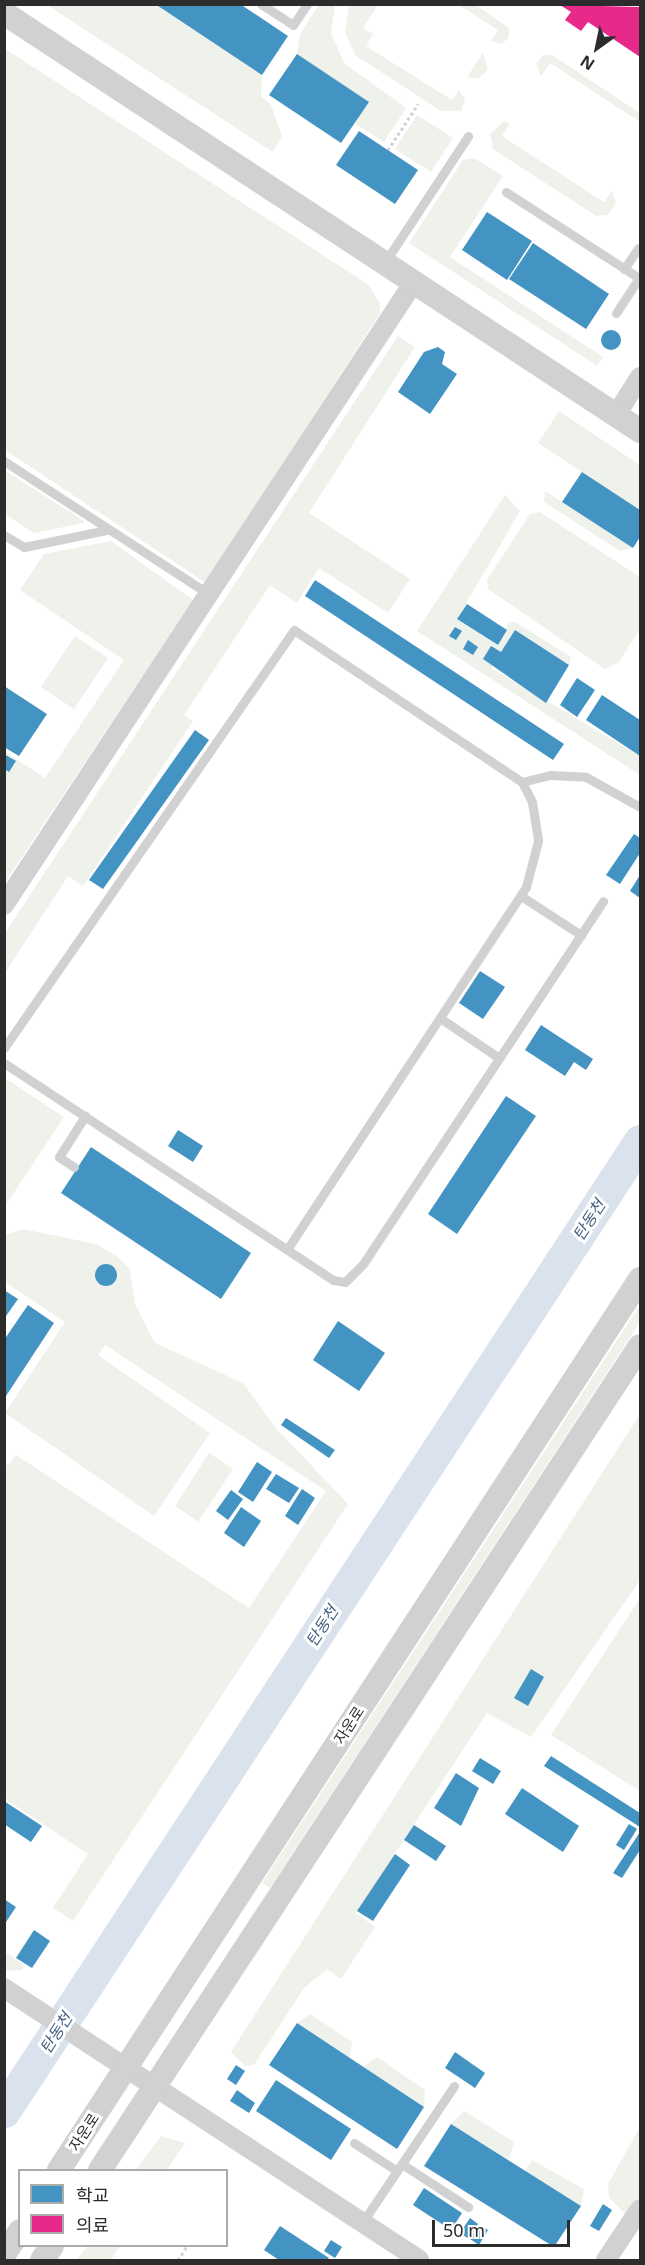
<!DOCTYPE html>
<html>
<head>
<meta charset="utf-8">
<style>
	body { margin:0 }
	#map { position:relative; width:645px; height:2265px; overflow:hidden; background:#fff; font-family:"Noto Sans","Noto Sans KR",sans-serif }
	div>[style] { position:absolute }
	.green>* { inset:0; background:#eef2eb }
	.schools>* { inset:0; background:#4393c3 }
	.round { border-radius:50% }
	.health>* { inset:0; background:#e7298a }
	.river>* { height:33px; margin:-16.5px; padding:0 16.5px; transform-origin:16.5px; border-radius:16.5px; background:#d9e2ed }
	.path>* { height:3px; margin-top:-1.5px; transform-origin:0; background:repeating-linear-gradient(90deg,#d1d1d1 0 3px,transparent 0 6px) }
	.service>* { height:9px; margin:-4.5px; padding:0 4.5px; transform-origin:4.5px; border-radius:4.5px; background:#d1d1d1 }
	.minor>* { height:20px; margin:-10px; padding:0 10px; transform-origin:10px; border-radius:10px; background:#d1d1d1 }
	.tertiary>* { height:24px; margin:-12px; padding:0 12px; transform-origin:12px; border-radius:12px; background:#d1d1d1 }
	span { translate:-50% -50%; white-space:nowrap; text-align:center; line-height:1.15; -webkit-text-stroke:6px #fff; paint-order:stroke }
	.street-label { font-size:15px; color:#2c2c2c }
	.water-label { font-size:16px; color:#456282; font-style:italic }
	.frame { position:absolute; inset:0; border:6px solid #2c2c2c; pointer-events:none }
	.legend { position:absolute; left:18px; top:2169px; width:210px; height:78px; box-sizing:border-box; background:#fff; border:2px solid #ababab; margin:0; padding:8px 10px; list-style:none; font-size:18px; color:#2c2c2c }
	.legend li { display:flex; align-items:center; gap:12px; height:30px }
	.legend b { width:30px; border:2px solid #ababab }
	.north { position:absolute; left:567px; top:18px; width:60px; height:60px; -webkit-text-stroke:4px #fff; paint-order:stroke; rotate:213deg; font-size:16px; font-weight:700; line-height:24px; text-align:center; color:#2c2c2c }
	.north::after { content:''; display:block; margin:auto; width:21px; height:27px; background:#2c2c2c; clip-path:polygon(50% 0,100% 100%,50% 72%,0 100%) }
	.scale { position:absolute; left:432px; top:2220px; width:138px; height:27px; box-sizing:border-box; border:3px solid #2c2c2c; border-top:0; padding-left:8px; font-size:18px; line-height:21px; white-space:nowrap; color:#2c2c2c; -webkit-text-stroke:4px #fff; paint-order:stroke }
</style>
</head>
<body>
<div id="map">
	<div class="green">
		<div style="clip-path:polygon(47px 5px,155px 5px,262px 75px,261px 96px,271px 105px,282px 136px,273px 152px)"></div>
		<div style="clip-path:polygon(319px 5px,335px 5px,331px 33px,344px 63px,406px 108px,384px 142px,354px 123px,369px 102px,297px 54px,300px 34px)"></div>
		<div style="clip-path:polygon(349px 5px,378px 5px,363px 28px,373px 34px,366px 46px,452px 100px,459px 90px,465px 100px,461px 111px,441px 111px,355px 55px,345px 32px)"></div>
		<div style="clip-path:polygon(459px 5px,476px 5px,509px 28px,509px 38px,501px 44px,491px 41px,498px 30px)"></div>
		<div style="clip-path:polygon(4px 48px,369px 285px,380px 304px,380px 313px,206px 583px,5px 450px)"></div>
		<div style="clip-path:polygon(483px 53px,488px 70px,478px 79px,467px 77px)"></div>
		<div style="clip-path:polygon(543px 55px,552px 55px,640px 113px,640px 122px,550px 63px,541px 76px,536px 64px)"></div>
		<div style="clip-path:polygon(417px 115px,453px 138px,431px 172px,395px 149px)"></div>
		<div style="clip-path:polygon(504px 121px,510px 124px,502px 136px,604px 202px,612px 191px,616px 202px,608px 215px,596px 216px,493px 149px,490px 134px)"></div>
		<div style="clip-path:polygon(474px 158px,503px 176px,450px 257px,603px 357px,597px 366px,409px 243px,463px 160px)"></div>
		<div style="clip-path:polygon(398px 336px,415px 347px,309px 513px,410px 579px,388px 613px,319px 568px,297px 603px,270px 585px,184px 715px,193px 721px,83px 886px,68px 876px,5px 973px,5px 933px)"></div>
		<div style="clip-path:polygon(559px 411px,640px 465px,640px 510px,538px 443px)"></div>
		<div style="clip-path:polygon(4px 470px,84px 521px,84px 523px,34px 533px,5px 514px)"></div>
		<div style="clip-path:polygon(545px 491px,633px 548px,620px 551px,544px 502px)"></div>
		<div style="clip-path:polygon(505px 495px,520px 511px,457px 619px,497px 645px,509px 622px,515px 622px,571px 657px,569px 665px,515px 630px,491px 668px,640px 756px,640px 775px,417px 631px)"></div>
		<div style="clip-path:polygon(540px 512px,640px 577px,640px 629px,619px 662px,605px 669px,488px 589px,487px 580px,530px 514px)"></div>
		<div style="clip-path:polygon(111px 541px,193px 600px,6px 881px,4px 751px,45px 778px,124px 660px,20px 590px,44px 554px)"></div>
		<div style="clip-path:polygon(75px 636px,108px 658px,74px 709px,41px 687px)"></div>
		<div style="clip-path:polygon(5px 1078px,64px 1117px,5px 1206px)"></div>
		<div style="clip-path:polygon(23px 1229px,96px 1244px,117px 1256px,130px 1269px,135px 1304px,155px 1343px,243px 1383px,276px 1428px,348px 1504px,73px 1921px,53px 1908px,88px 1854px,5px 1799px,5px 1463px,9px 1465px,16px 1455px,249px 1608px,326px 1491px,105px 1345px,98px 1355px,210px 1433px,154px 1516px,5px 1413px,65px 1322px,5px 1282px,5px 1235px)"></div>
		<div style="clip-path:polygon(640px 1305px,640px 1322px,270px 1888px,262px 1883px)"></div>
		<div style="clip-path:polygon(640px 1414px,640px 1580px,531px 1737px,487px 1713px,356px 1913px,375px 1927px,341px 1979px,327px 1969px,304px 1988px,254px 2065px,245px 2066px,231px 2052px)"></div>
		<div style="clip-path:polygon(209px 1453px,233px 1469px,198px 1522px,175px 1506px)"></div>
		<div style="clip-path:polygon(640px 1598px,640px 1791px,551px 1735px)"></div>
		<div style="clip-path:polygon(5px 1952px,24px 1965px,22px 1970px,5px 1971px)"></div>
		<div style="clip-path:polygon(310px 2014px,352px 2042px,350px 2058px,297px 2023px)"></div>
		<div style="clip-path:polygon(377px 2057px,425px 2090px,424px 2107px,363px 2067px)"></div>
		<div style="clip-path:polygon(464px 2111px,514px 2142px,509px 2160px,451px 2124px)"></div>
		<div style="clip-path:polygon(640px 2127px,640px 2195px,627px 2216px,609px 2197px,608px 2184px)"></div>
		<div style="clip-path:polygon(161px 2136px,185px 2143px,167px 2170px,136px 2170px)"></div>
		<div style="clip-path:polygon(532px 2160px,584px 2189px,581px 2206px,525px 2171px)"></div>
		<div style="clip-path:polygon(87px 2246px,120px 2246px,111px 2260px,77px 2260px)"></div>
	</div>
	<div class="schools">
		<div style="clip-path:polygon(155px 4px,240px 4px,288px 36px,262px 75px)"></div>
		<div style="clip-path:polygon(297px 54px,369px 102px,341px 143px,269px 95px)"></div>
		<div style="clip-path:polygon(359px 131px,418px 170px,395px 204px,336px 165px)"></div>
		<div style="clip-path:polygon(487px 212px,532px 241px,507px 280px,462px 250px)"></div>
		<div style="clip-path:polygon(533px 243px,609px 294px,586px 329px,509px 279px)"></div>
		<div class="round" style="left:601px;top:330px;width:20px;height:20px"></div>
		<div style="clip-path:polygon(438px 347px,445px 352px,442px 364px,457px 374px,430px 414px,398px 392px,424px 352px)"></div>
		<div style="clip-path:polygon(582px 472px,640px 510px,640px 537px,633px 548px,562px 502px)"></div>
		<div style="clip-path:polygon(315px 580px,564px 744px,553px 760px,305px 596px)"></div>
		<div style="clip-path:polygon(467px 604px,507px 630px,498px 645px,457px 619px)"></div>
		<div style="clip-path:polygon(455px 627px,462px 631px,456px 640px,449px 636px)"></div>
		<div style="clip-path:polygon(515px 630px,569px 665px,546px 703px,483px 659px,491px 646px,501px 652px)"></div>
		<div style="clip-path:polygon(468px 640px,478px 647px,473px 655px,463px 649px)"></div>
		<div style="clip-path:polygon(577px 678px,595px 690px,577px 717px,560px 705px)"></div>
		<div style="clip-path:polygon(4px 686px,47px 714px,19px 756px,4px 747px)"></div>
		<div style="clip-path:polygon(602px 695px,640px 720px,640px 756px,586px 720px)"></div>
		<div style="clip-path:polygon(195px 730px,209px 740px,103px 889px,89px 880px)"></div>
		<div style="clip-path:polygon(4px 754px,16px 761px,9px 772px,4px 769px)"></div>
		<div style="clip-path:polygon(634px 834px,640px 838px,640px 853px,620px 884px,606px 875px)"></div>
		<div style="clip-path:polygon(640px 875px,640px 898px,630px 891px)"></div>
		<div style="clip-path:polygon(480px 971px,505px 987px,483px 1019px,459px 1003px)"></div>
		<div style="clip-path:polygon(541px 1025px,593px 1059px,586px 1070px,574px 1062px,565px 1076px,525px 1050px)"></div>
		<div style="clip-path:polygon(506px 1096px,536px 1116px,457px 1234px,428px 1214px)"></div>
		<div style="clip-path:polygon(178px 1130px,203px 1146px,193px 1162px,168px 1146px)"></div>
		<div style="clip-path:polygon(91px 1147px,251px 1253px,221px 1299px,61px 1193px)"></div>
		<div class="round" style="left:95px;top:1264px;width:22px;height:22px"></div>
		<div style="clip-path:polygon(4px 1290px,18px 1299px,4px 1319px)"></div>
		<div style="clip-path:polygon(28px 1305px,54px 1323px,6px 1396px,4px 1340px)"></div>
		<div style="clip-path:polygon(338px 1321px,385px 1353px,359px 1391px,313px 1360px)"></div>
		<div style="clip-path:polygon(286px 1418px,335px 1450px,329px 1458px,281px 1425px)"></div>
		<div style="clip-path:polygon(257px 1462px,272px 1472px,253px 1502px,238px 1492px)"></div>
		<div style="clip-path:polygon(276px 1474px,299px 1488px,289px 1503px,266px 1489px)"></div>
		<div style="clip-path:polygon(302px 1489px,315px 1498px,298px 1525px,285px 1516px)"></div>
		<div style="clip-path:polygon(231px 1490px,243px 1499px,228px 1520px,216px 1511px)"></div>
		<div style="clip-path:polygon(241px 1507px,261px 1521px,244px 1547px,224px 1533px)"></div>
		<div style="clip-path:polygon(531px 1669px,544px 1677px,528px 1706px,514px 1698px)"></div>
		<div style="clip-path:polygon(551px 1756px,640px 1813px,640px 1827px,544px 1766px)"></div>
		<div style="clip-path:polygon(480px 1758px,501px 1771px,493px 1784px,472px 1771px)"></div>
		<div style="clip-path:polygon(456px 1773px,479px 1788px,461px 1826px,434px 1808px)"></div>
		<div style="clip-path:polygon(522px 1788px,579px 1826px,563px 1852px,505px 1814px)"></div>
		<div style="clip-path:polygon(4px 1801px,42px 1826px,31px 1842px,4px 1824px)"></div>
		<div style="clip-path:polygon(629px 1824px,637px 1829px,624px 1850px,616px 1845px)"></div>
		<div style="clip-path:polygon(414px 1825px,446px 1846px,436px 1861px,404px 1840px)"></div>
		<div style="clip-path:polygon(640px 1832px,640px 1850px,622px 1878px,613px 1873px)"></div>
		<div style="clip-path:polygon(395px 1854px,410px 1865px,373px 1921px,357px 1911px)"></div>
		<div style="clip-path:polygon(4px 1899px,16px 1907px,4px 1925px)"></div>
		<div style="clip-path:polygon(34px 1930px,50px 1941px,32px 1968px,16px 1958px)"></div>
		<div style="clip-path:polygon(297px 2023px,424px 2107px,397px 2149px,269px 2065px)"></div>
		<div style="clip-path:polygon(455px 2052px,485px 2073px,475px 2088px,445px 2068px)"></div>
		<div style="clip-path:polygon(236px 2065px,245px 2071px,236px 2085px,227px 2079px)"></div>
		<div style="clip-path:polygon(276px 2080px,351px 2129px,331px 2160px,256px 2111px)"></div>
		<div style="clip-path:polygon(237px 2090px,255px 2103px,249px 2113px,230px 2101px)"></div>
		<div style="clip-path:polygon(451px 2124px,581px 2206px,554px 2247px,424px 2166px)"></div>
		<div style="clip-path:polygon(424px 2188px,462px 2213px,451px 2230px,413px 2205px)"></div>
		<div style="clip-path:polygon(603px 2204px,612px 2210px,599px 2231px,590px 2226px)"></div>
		<div style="clip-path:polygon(470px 2218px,478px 2224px,469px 2239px,460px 2233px)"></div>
		<div style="clip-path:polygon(479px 2225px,488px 2230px,479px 2245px,470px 2239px)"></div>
		<div style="clip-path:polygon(280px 2226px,329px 2258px,327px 2260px,279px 2260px,264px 2250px)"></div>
		<div style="clip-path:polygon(331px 2240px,342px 2247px,335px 2258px,324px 2251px)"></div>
	</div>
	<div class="health">
		<div style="clip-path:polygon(560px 5px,640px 7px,640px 57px,588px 22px,581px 31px,565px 20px,571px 12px)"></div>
	</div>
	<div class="river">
		<div style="left:4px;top:2111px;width:1160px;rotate:-56.75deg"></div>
	</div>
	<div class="path">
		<div style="left:388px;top:150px;width:55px;rotate:-56.9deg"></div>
		<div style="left:178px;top:2260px;width:17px;rotate:-57deg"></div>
	</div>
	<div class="service">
		<div style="left:261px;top:4px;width:38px;rotate:33deg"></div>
		<div style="left:293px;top:25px;width:25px;rotate:-56deg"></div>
		<div style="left:506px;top:192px;width:158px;rotate:32.9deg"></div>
		<div style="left:639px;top:278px;width:42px;rotate:123.3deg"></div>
		<div style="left:385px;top:262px;width:151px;rotate:-56.6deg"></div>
		<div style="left:624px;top:269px;width:25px;rotate:-56deg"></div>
		<div style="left:4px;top:461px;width:244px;rotate:33deg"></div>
		<div style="left:4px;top:535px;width:23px;rotate:31deg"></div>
		<div style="left:24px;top:547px;width:85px;rotate:-11.6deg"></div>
		<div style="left:522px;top:782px;width:30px;rotate:-14deg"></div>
		<div style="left:551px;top:775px;width:35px;rotate:3deg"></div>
		<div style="left:586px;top:777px;width:62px;rotate:29.1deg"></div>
		<div style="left:521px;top:896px;width:72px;rotate:33deg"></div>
		<div style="left:440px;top:1018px;width:71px;rotate:34.1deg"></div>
		<div style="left:4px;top:1048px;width:509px;rotate:-55.25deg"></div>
		<div style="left:294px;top:630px;width:274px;rotate:33.7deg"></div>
		<div style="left:522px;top:782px;width:22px;rotate:63deg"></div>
		<div style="left:532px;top:802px;width:39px;rotate:81deg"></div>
		<div style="left:538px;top:841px;width:48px;rotate:104.6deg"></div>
		<div style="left:526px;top:887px;width:434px;rotate:123.4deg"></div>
		<div style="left:4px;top:1063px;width:394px;rotate:33.4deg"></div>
		<div style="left:333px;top:1280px;width:12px;rotate:9deg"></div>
		<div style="left:345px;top:1282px;width:25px;rotate:-45deg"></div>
		<div style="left:363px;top:1264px;width:435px;rotate:-56.5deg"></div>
		<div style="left:74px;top:1167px;width:18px;rotate:-146deg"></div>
		<div style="left:59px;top:1157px;width:49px;rotate:-57.6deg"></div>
		<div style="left:354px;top:2143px;width:51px;rotate:33.1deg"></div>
		<div style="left:402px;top:2164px;width:79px;rotate:33.1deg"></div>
		<div style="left:362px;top:2223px;width:165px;rotate:-56.1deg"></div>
	</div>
	<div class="minor">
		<div style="left:616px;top:415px;width:45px;rotate:-57.7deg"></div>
		<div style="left:4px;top:905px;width:746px;rotate:-56.65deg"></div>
		<div style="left:4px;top:1988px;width:496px;rotate:33.2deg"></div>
		<div style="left:606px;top:2260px;width:61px;rotate:-56.3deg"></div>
	</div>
	<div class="tertiary">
		<div style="left:4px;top:13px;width:761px;rotate:33.31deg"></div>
		<div style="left:59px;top:2170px;width:1064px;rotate:-56.89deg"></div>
		<div style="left:100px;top:2170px;width:985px;rotate:-56.76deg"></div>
		<div style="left:4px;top:2254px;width:28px;rotate:-55deg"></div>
		<div style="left:42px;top:2260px;width:17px;rotate:-54deg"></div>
	</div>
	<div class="street-label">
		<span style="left:349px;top:1725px;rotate:-57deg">자운로</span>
		<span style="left:84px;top:2132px;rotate:-57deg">자운로</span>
	</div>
	<div class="water-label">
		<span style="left:589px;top:1220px;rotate:-57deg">탄동천</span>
		<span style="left:322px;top:1626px;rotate:-57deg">탄동천</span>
		<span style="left:56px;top:2033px;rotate:-57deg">탄동천</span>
	</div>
	<div class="frame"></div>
	<ul class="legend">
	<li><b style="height:16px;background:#4393c3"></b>학교</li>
	<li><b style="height:16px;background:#e7298a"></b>의료</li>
	</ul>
	<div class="north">N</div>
	<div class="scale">50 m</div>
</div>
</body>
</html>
